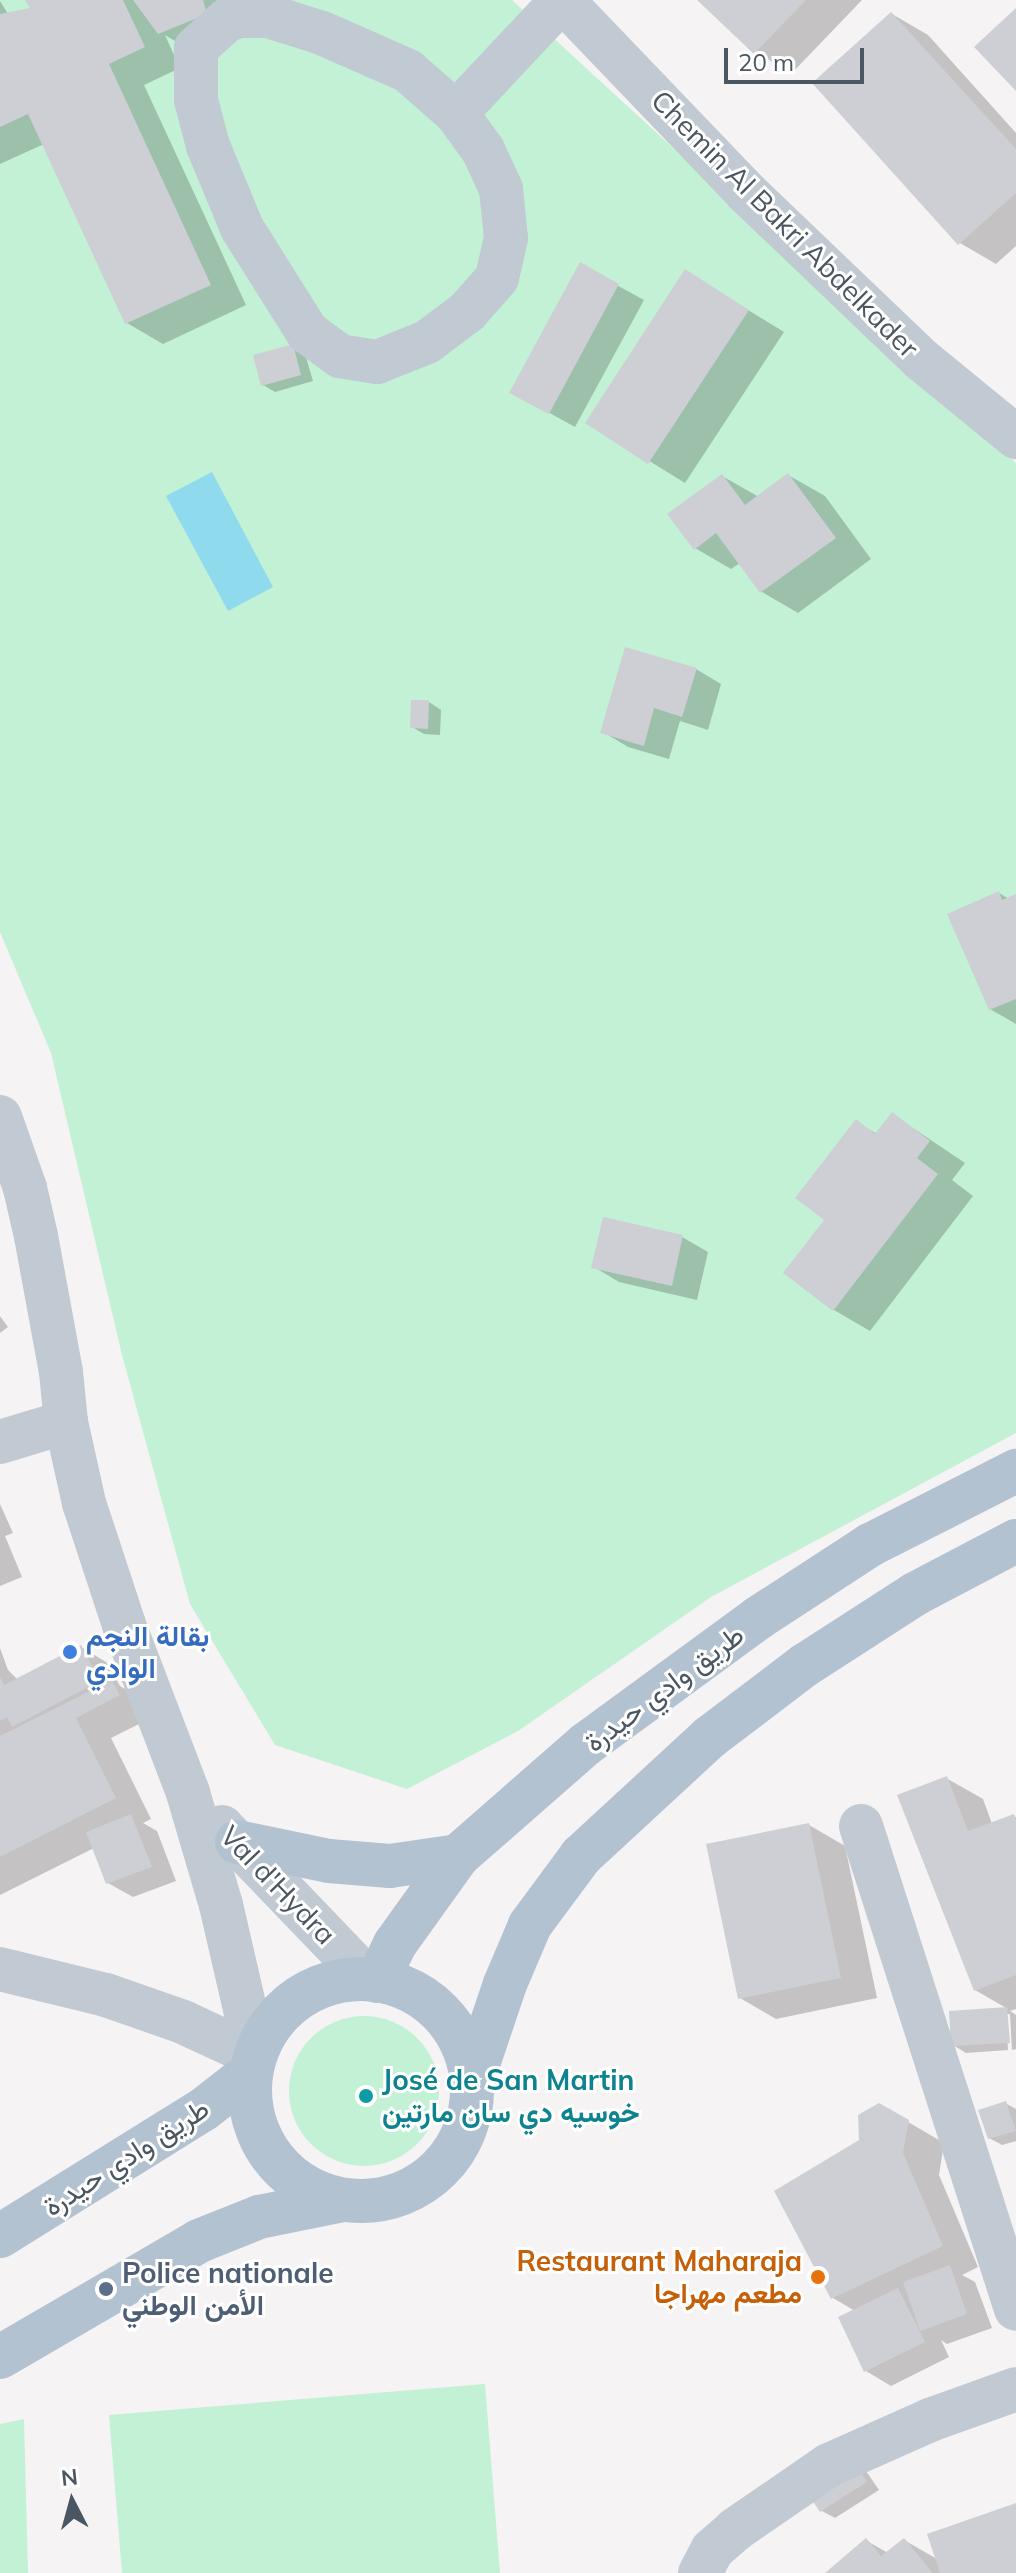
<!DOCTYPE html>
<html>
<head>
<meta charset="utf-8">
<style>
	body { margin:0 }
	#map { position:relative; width:1016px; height:2573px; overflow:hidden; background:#f5f3f3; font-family:Mulish,Vazirmatn,sans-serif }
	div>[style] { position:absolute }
	.green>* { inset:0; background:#c3f1d5 }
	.round { border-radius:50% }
	.water>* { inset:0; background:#90daee }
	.shadow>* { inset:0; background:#0003 }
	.building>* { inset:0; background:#cdcfd5 }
	.minor>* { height:44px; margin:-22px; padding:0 22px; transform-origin:22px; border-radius:22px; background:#c1cad2 }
	.major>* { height:44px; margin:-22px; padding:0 22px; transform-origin:22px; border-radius:22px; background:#b3c2d1 }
	.major>.ring { margin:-22px; padding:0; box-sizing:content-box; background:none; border:44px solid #b3c2d1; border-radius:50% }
	.dots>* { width:22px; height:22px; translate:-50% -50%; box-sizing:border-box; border:4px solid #fff; border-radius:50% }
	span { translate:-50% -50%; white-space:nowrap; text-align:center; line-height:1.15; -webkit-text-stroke:6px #fff; paint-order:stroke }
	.street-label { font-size:28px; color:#4a5661 }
	.shop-label { font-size:28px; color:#366cbe; font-weight:700 }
	.left { translate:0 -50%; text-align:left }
	.culture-label { font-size:28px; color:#0d838f; font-weight:700 }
	.food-label { font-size:28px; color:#c56008; font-weight:700 }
	.right { translate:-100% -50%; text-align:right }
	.service-label { font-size:28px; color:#4e5e75; font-weight:700 }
	.north { position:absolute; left:32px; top:2461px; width:80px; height:80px; -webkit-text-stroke:6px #fff; paint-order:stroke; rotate:354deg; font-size:22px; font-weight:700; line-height:32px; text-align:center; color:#4a5661 }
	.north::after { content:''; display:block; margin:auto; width:28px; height:36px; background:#4a5661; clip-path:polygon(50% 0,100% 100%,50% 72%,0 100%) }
	.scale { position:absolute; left:724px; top:48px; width:140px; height:36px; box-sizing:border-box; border:4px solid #4a5661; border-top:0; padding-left:10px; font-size:24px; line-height:28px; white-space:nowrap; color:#4a5661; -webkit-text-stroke:6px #fff; paint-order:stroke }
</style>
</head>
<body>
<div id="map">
	<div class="green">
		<div style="clip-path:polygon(0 0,512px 0,1016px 463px,1016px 1433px,711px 1597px,518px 1731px,407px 1789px,275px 1745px,190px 1604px,122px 1355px,51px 1053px,0 932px)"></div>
		<div class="round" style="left:289px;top:2016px;width:150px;height:150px"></div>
		<div style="clip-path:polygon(485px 2384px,500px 2573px,122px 2573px,109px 2415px)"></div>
		<div style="clip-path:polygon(24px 2419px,28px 2573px,0 2573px,0 2424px)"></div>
	</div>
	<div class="water">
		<div style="clip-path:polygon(212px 472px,273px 587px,228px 611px,166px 496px)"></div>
	</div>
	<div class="shadow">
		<div style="clip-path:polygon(27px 0,223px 0,185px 47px,165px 35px,180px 68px,144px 85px,246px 305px,163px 344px,127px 323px,44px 144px,0 164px,0 1px,8px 14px,33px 10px)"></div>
		<div style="clip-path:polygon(700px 0,862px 0,792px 73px,755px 52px)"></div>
		<div style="clip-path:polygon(892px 14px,928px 35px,1016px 133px,1016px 246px,996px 264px,960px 243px)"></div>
		<div style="clip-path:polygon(580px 265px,644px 300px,575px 427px,537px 406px)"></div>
		<div style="clip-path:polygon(686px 272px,784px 332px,685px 483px,588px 423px)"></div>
		<div style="clip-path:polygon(293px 347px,305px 354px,313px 381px,275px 392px,263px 385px)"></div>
		<div style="clip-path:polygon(788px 475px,825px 496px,871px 559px,798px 613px,762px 592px,740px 563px,731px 569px,695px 548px,722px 476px,759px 497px)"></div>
		<div style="clip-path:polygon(696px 669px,721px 684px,708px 730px,680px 721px,669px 759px,628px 747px,603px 732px)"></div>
		<div style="clip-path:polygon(429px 702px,441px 710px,440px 735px,424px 734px,412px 727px)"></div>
		<div style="clip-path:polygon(999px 893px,1009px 899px,1016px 896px,1016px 1024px,990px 1009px)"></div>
		<div style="clip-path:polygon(892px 1114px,965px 1163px,952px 1180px,973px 1196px,870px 1331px,834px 1310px,827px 1220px,856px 1122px,877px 1134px)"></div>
		<div style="clip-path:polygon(682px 1237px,708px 1252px,697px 1300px,619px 1282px,594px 1267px)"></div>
		<div style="clip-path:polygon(0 1316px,8px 1327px,0 1333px)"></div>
		<div style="clip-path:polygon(0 1504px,13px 1533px,5px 1536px,22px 1577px,0 1586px)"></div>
		<div style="clip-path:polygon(81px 1647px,106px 1662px,120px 1686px,148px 1703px,155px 1716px,111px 1738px,151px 1819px,143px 1823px,157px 1831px,176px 1881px,133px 1897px,108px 1883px,94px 1848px,0 1895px,0 1648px,8px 1670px,18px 1680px)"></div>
		<div style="clip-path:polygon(946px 1778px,983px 1799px,992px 1824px,1016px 1817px,1016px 2009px,1010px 2011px,1016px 2015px,1016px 2049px,1012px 2050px,1010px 2014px,1006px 2014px,1008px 2050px,966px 2053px,953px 2045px,951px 2013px,1008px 2009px,975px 1990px)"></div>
		<div style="clip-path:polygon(809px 1825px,845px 1846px,877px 1998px,776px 2019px,740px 1998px)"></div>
		<div style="clip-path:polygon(1005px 2103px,1016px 2109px,1016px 2141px,1002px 2145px,989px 2138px)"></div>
		<div style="clip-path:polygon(879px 2105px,944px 2143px,939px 2175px,978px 2267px,962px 2275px,975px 2282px,992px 2328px,947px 2344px,941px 2340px,949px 2357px,891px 2386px,866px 2371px,855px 2311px,833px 2298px,861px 2141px)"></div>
		<div style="clip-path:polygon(866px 2471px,879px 2490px,835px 2518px,822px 2511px,809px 2492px)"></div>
		<div style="clip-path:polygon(1016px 2505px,1016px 2573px,828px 2573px,867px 2541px,888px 2553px,904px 2540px,937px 2559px)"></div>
	</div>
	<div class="building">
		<div style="clip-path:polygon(25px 0,123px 0,145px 47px,109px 64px,211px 285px,125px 324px,28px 114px,0 127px,0 14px,30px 8px)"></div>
		<div style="clip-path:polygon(133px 0,203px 0,207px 14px,158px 34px)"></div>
		<div style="clip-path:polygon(697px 0,806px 0,754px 54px)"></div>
		<div style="clip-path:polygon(1016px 8px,1016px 91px,974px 47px)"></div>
		<div style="clip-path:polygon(891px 12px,1016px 149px,1016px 193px,958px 245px,812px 83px)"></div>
		<div style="clip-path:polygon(580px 262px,619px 284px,549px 414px,509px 393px)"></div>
		<div style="clip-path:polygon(685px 269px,749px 310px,648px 464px,585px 423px)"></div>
		<div style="clip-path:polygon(293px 344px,301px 375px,261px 386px,253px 355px)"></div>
		<div style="clip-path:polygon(788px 473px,836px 538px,760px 593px,716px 533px,694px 550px,667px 514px,722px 474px,745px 505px)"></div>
		<div style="clip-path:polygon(625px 647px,697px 668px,682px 717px,654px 708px,644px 746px,600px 733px)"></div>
		<div style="clip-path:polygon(411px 700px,429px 700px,428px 729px,410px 728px)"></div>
		<div style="clip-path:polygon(999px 891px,1002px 900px,1016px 894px,1016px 999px,989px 1010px,947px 914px)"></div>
		<div style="clip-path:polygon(892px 1112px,930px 1141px,917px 1158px,938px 1174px,833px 1311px,783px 1273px,824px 1220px,795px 1198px,856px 1119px,875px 1134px)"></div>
		<div style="clip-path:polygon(603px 1217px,683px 1235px,672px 1286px,591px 1268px)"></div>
		<div style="clip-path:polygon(81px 1645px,100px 1681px,12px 1727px,7px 1717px,0 1721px,0 1677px,4px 1685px)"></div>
		<div style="clip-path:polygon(112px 1680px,120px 1695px,76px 1718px,116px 1798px,0 1857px,0 1736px)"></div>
		<div style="clip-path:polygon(947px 1776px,968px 1831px,1014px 1814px,1016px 1820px,1016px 1975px,974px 1991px,897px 1795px)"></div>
		<div style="clip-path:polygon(131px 1814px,152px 1867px,106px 1884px,86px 1832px)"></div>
		<div style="clip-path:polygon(809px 1823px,841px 1978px,738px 1999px,706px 1844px)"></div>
		<div style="clip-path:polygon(1007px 2007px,1010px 2043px,951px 2046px,949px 2011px)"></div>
		<div style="clip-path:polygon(1006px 2101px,1016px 2131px,988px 2139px,978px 2110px)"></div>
		<div style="clip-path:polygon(879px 2103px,909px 2120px,903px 2153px,943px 2246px,831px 2299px,774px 2191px,859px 2140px,858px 2115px)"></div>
		<div style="clip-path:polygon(950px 2265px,967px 2314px,920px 2331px,903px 2282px)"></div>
		<div style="clip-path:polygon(898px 2288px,925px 2342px,864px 2372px,838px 2317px)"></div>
		<div style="clip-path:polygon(853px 2461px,867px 2482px,820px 2512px,806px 2491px)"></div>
		<div style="clip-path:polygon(1016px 2503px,1016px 2573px,940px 2573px,927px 2534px)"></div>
		<div style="clip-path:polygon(866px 2538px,881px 2556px,904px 2538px,933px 2573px,825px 2573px)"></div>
	</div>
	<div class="minor">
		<div style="left:562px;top:0;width:266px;rotate:46.2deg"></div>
		<div style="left:746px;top:192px;width:243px;rotate:43.7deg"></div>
		<div style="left:922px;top:360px;width:122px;rotate:39.3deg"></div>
		<div style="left:239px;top:16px;width:29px"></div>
		<div style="left:268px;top:16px;width:57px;rotate:17.5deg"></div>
		<div style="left:322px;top:33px;width:94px;rotate:23.8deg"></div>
		<div style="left:408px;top:71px;width:64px;rotate:41.2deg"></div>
		<div style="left:456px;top:113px;width:46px;rotate:53.9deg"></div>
		<div style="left:483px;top:150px;width:43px;rotate:65.2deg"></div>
		<div style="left:501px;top:189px;width:49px;rotate:84.2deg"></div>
		<div style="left:506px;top:238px;width:41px;rotate:102.7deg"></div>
		<div style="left:497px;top:278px;width:45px;rotate:131.4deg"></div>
		<div style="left:467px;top:312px;width:50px;rotate:143.1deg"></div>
		<div style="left:427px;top:342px;width:54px;rotate:158.2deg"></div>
		<div style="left:377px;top:362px;width:37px;rotate:-171deg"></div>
		<div style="left:340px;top:356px;width:39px;rotate:-144deg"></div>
		<div style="left:308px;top:333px;width:124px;rotate:-122.2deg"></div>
		<div style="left:242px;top:228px;width:89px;rotate:-112.5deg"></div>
		<div style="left:208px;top:146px;width:48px;rotate:-104.6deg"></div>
		<div style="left:196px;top:100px;width:52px;rotate:-90deg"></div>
		<div style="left:196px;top:48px;width:42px;rotate:-42.1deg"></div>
		<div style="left:227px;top:20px;width:13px;rotate:-18deg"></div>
		<div style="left:456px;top:113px;width:155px;rotate:-46.8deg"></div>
		<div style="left:0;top:1117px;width:75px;rotate:70.6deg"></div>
		<div style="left:25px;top:1188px;width:49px;rotate:77.1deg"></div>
		<div style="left:36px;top:1236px;width:138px;rotate:79.6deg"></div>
		<div style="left:61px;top:1372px;width:50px;rotate:84.3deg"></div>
		<div style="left:66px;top:1422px;width:83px;rotate:77.5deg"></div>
		<div style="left:84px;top:1503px;width:128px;rotate:71.8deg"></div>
		<div style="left:124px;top:1625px;width:180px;rotate:69.1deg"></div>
		<div style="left:188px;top:1793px;width:117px;rotate:73.6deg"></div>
		<div style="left:221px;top:1905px;width:151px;rotate:77deg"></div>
		<div style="left:0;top:1442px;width:69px;rotate:-16.9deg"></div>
		<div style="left:861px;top:1826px;width:507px;rotate:72.21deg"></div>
		<div style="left:222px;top:1827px;width:209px;rotate:46.2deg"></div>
		<div style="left:0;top:1969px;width:109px;rotate:13.8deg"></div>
		<div style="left:106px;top:1995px;width:82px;rotate:19.3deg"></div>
		<div style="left:183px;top:2022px;width:78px;rotate:24.9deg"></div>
		<div style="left:700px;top:2573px;width:26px;rotate:-62deg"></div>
		<div style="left:712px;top:2550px;width:32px;rotate:-41deg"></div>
		<div style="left:736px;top:2529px;width:113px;rotate:-34.5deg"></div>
		<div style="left:829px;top:2465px;width:111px;rotate:-24deg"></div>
		<div style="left:930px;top:2420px;width:91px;rotate:-19.8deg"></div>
	</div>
	<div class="major">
		<div style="left:237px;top:1842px;width:94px;rotate:11.7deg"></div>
		<div style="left:329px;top:1861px;width:61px;rotate:4.7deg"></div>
		<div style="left:390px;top:1866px;width:69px;rotate:-8.4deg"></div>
		<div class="ring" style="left:250px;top:1979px;width:178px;height:178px"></div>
		<div style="left:377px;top:1981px;width:41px;rotate:-64.1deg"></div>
		<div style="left:395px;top:1944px;width:108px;rotate:-54.4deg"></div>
		<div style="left:458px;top:1856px;width:170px;rotate:-41.2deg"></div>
		<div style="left:586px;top:1744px;width:213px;rotate:-36.2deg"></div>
		<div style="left:758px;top:1618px;width:134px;rotate:-33.1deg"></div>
		<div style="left:870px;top:1545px;width:164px;rotate:-26.9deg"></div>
		<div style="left:472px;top:2082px;width:103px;rotate:-71.4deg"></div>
		<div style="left:505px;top:1984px;width:64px;rotate:-67deg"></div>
		<div style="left:530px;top:1925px;width:86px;rotate:-53.5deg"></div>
		<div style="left:581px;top:1856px;width:176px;rotate:-42.7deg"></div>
		<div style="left:710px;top:1737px;width:119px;rotate:-37.2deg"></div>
		<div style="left:805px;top:1665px;width:131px;rotate:-32.8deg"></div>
		<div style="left:915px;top:1594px;width:114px;rotate:-27.7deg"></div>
		<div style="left:0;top:2236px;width:240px;rotate:-31.9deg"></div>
		<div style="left:204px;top:2109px;width:58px;rotate:-38deg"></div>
		<div style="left:0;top:2357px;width:230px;rotate:-30.2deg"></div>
		<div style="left:199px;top:2241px;width:65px;rotate:-21.8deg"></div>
		<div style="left:259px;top:2217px;width:86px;rotate:-11.4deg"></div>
	</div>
	<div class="dots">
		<div style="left:70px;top:1652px;background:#3f7fe0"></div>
		<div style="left:366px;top:2096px;background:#0f9aa8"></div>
		<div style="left:818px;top:2277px;background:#e8710a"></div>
		<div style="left:106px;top:2289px;background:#5c6f8a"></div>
	</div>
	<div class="street-label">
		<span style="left:785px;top:224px;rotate:45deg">Chemin Al Bakri Abdelkader</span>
		<span style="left:664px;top:1688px;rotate:-37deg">طريق وادي حيدرة</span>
		<span style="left:278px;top:1885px;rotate:46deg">Val d'Hydra</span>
		<span style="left:126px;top:2157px;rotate:-33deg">طريق وادي حيدرة</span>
	</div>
	<div class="shop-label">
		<span class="left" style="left:86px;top:1652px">بقالة النجم<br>الوادي</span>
	</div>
	<div class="culture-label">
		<span class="left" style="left:382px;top:2096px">José de San Martin<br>خوسيه دي سان مارتين</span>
	</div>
	<div class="food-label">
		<span class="right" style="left:802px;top:2277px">Restaurant Maharaja<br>مطعم مهراجا</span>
	</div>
	<div class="service-label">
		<span class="left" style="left:122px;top:2289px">Police nationale<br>الأمن الوطني</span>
	</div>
	<div class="north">N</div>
	<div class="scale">20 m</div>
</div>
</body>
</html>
